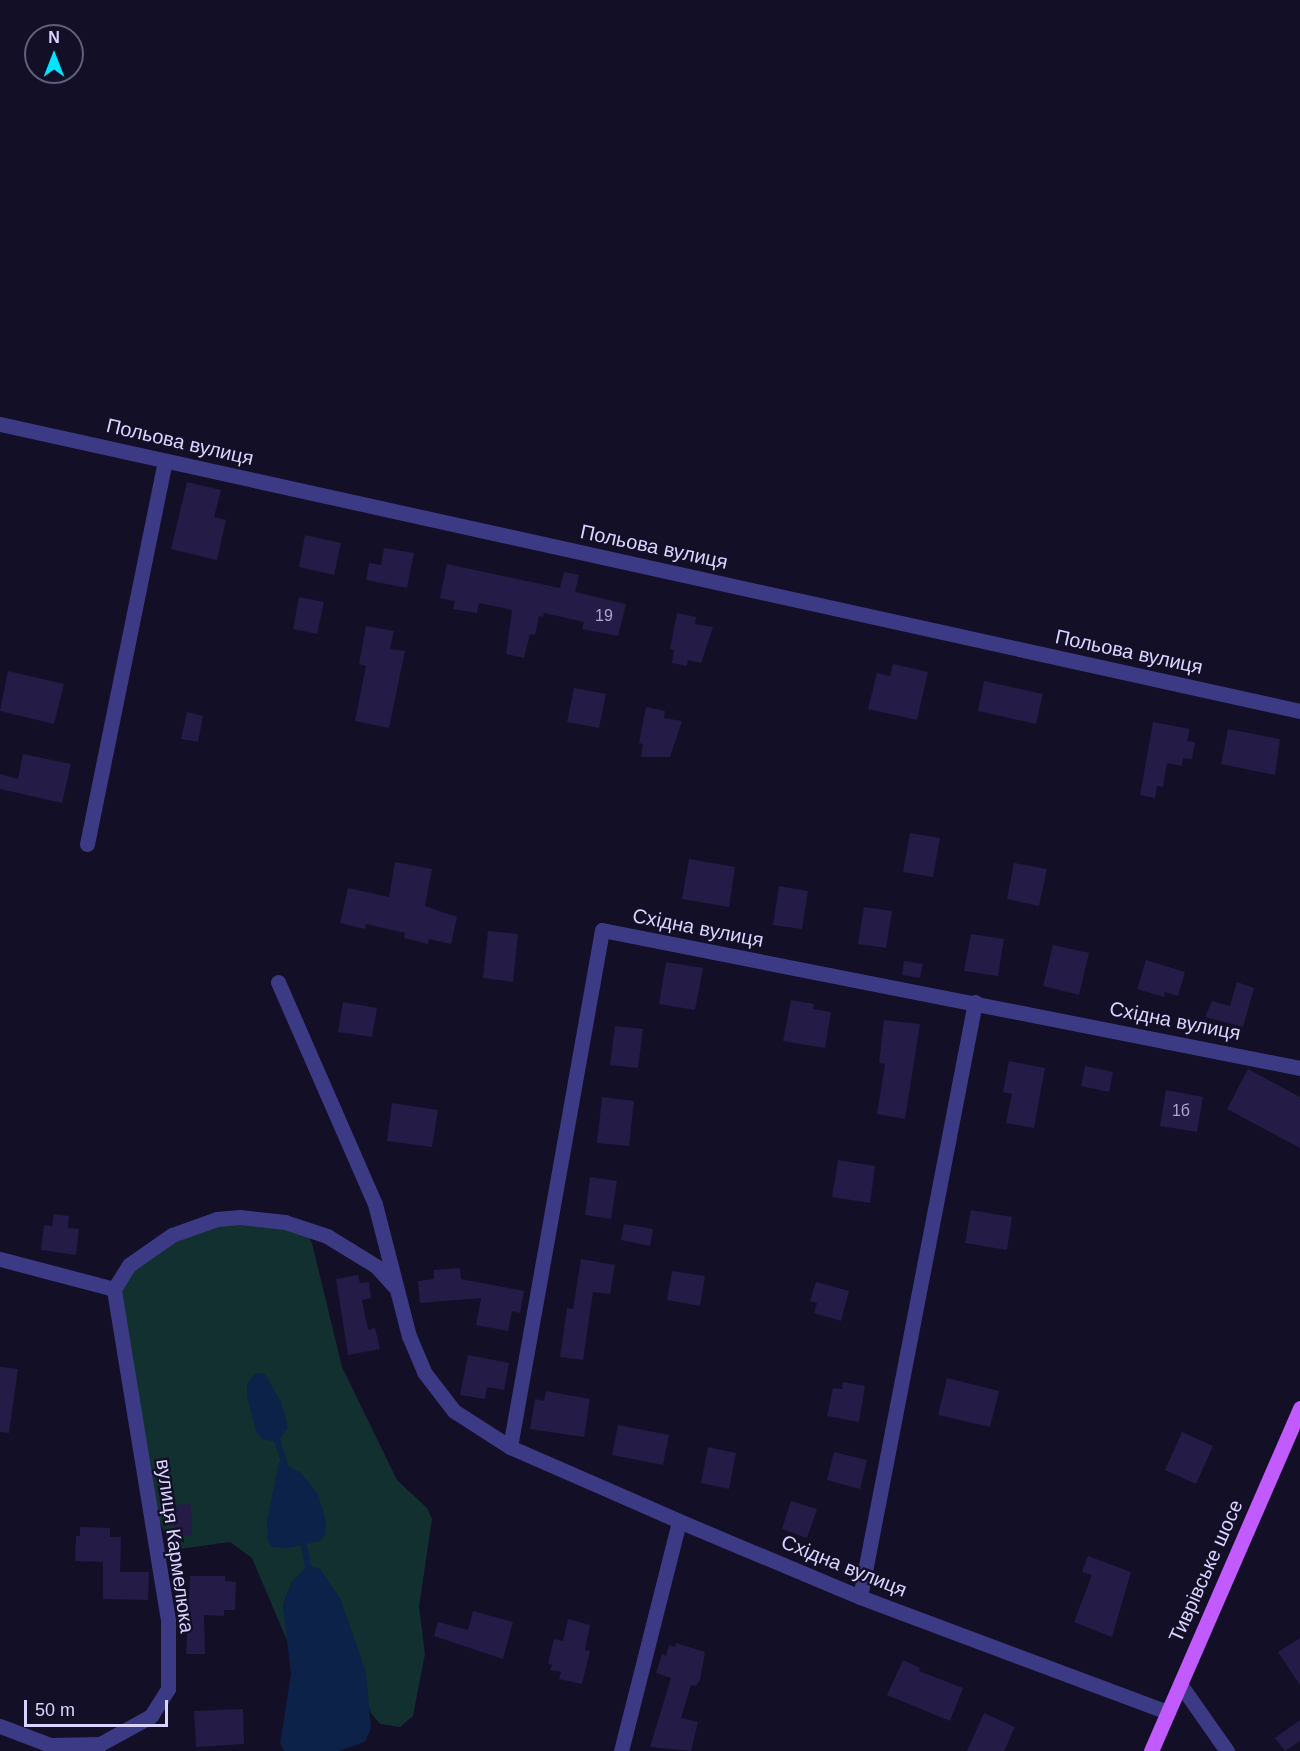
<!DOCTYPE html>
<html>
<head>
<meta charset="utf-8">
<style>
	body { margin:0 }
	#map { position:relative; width:1300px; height:1751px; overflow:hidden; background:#130f26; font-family:Helvetica,sans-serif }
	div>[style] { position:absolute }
	.green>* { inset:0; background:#12302f }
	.water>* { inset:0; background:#0c2248 }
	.stream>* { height:6px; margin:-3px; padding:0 3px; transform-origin:3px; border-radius:3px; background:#0c2248 }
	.building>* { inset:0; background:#241b47 }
	.minor>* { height:15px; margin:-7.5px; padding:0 7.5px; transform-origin:7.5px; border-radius:7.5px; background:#3d3a85 }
	.major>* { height:15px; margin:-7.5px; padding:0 7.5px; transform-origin:7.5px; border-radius:7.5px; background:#c25bff }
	span { translate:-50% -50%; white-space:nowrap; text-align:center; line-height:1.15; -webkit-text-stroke:4.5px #130f26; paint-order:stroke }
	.number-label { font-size:16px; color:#aca6d1 }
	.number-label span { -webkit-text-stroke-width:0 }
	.street-label { font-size:20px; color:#d9d4ff }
	.north { position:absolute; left:24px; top:24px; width:60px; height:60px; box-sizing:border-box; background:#130f26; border:2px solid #625e7d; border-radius:50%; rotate:0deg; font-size:16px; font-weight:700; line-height:24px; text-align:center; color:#d9d4ff }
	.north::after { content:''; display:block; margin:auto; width:21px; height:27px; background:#00e5ff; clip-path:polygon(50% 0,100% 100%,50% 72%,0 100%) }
	.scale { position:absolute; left:24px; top:1700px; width:144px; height:27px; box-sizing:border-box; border:3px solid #d9d4ff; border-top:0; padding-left:8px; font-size:18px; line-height:21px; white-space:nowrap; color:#d9d4ff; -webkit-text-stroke:4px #130f26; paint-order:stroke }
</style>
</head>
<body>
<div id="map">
	<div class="green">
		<div style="clip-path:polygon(217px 1219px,302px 1227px,312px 1243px,342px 1367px,397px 1480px,427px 1508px,432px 1519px,419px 1607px,425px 1654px,413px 1716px,400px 1727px,380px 1724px,371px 1713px,327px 1590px,293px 1580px,283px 1605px,289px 1645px,252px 1558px,230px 1542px,179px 1549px,171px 1545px,148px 1500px,114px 1289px,129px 1265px)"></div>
	</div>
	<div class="water">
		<div style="clip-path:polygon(255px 1373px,265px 1374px,281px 1402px,288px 1428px,277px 1442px,262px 1439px,256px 1431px,247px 1396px,247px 1384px)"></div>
		<div style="clip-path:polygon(279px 1462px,300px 1472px,318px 1494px,326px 1521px,325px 1535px,320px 1541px,287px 1548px,272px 1547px,268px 1541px,267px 1521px)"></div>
		<div style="clip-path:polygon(309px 1565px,320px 1569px,340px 1598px,366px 1672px,371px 1728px,365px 1742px,339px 1751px,284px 1751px,280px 1744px,291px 1674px,283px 1605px,293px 1580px)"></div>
	</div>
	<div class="stream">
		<div style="left:276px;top:1436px;width:34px;rotate:73deg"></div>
		<div style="left:303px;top:1541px;width:32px;rotate:79deg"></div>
	</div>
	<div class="building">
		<div style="clip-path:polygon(187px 482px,221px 490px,214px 517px,226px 520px,217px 560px,171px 549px)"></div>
		<div style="clip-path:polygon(305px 535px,341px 543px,334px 575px,299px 567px)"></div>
		<div style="clip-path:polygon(384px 548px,414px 553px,407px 588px,366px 580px,369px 563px,381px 565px)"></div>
		<div style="clip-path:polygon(447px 564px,560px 588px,564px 572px,579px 575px,575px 592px,626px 604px,618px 636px,582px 629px,584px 622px,544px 613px,543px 617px,539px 616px,535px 635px,530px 634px,524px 658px,506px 654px,512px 610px,479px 603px,477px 613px,453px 609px,455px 601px,440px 598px)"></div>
		<div style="clip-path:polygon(299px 597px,324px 602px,317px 634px,293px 629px)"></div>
		<div style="clip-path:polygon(677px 613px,696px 617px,695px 624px,713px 627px,701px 663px,688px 660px,687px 666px,672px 663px,674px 650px,670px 649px)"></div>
		<div style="clip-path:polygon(366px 626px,394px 631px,390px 649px,405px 651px,389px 728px,355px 721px,366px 666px,359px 664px)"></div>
		<div style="clip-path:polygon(893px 664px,928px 672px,917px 720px,868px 709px,877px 673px,890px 676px)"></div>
		<div style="clip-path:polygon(8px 671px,64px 684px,54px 724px,0 711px)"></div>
		<div style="clip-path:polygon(984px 681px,1043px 694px,1036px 724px,978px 711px)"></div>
		<div style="clip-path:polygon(574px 688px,606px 694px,599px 728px,567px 722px)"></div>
		<div style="clip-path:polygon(646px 707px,665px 711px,664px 718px,682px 721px,670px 757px,641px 757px,643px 744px,639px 743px)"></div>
		<div style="clip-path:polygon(187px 712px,203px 716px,198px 742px,181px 739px)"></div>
		<div style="clip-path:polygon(1153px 722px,1190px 729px,1187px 741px,1195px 742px,1192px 759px,1183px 758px,1182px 766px,1167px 763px,1163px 787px,1157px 786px,1155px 798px,1140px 795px)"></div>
		<div style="clip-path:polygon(1228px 729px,1280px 739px,1275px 775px,1221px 764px)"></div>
		<div style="clip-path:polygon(23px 754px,71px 764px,62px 803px,0 789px,0 774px,18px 779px)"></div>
		<div style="clip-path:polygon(910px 833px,940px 838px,933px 877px,903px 872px)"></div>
		<div style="clip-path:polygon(689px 859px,735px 867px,729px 907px,682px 899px)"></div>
		<div style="clip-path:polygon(395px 862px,432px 869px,425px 906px,457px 917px,451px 944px,429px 939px,428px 944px,404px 938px,405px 933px,366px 924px,365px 929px,340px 923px,348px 888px,389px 897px)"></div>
		<div style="clip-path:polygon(1014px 863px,1047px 869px,1039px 906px,1007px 899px)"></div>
		<div style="clip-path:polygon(779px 886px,808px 891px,802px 929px,773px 925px)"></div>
		<div style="clip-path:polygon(864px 907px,892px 911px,886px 948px,858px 944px)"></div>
		<div style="clip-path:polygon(488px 931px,518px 934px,513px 982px,483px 978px)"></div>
		<div style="clip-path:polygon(971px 934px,1004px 939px,998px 976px,964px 971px)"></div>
		<div style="clip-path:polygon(1053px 945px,1089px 953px,1079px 995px,1043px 986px)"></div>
		<div style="clip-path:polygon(1146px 960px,1185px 972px,1178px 996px,1165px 992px,1164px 997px,1137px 989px)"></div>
		<div style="clip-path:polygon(904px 961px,923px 964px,920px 978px,902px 975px)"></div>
		<div style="clip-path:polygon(666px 962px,703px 968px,695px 1010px,659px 1004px)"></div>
		<div style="clip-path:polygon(1237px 982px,1254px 988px,1243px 1027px,1205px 1017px,1212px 1001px,1230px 1006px)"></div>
		<div style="clip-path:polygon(791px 1000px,814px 1004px,813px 1009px,831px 1012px,825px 1048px,783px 1041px)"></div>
		<div style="clip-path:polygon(343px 1002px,377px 1008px,372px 1037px,338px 1032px)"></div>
		<div style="clip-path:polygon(884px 1020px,920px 1024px,905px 1119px,877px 1114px,885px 1064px,879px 1063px)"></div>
		<div style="clip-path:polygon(615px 1026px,643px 1029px,638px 1068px,610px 1065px)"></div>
		<div style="clip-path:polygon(1009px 1061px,1045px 1068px,1034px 1128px,1006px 1123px,1012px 1094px,1003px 1092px)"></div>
		<div style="clip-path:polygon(1085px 1066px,1113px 1072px,1109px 1092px,1081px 1086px)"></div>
		<div style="clip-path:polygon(1248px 1069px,1300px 1097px,1300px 1148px,1227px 1109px)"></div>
		<div style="clip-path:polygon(1166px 1090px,1203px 1097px,1197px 1132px,1160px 1126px)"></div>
		<div style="clip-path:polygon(602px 1097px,634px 1101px,629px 1146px,597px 1143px)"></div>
		<div style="clip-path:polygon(392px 1103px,438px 1110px,432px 1147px,387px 1141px)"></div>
		<div style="clip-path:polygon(838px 1160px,875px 1166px,870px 1203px,832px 1197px)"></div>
		<div style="clip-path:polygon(590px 1177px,617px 1181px,611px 1219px,585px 1215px)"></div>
		<div style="clip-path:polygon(971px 1210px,1012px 1217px,1007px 1250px,965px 1243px)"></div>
		<div style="clip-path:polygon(54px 1214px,69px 1216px,68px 1228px,79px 1229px,76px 1255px,41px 1250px,44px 1225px,52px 1226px)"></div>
		<div style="clip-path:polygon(624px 1224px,653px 1229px,650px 1246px,621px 1240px)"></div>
		<div style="clip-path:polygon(581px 1259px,615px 1265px,610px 1294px,593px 1292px,583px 1360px,560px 1357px,567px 1308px,573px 1309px)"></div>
		<div style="clip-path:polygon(460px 1268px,461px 1279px,524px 1291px,520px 1313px,512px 1311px,508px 1331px,476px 1325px,481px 1298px,420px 1303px,418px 1281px,434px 1279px,434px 1270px)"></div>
		<div style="clip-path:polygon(672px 1271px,705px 1276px,700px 1306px,667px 1300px)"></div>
		<div style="clip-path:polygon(358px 1275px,360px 1283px,369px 1282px,371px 1298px,362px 1300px,368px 1330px,375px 1328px,380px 1349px,348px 1355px,336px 1279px)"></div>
		<div style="clip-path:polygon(816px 1282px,849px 1291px,841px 1321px,814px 1313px,817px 1303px,810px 1301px)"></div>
		<div style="clip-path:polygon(468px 1355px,509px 1363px,504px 1390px,487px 1387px,485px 1399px,460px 1395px)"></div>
		<div style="clip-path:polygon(0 1367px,18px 1369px,9px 1433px,0 1432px)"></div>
		<div style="clip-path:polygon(947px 1378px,999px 1391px,990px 1427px,938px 1415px)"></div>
		<div style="clip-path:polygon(843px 1382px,865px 1386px,859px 1422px,827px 1416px,833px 1388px,842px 1389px)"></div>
		<div style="clip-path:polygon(546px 1391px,590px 1399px,584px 1437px,530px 1429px,535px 1399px,544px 1401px)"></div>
		<div style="clip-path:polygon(618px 1425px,669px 1435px,663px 1465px,612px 1455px)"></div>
		<div style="clip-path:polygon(1182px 1432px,1213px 1446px,1196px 1484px,1165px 1470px)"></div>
		<div style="clip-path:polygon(708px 1447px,736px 1453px,729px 1489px,701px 1483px)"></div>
		<div style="clip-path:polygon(834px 1452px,867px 1460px,860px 1489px,827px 1480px)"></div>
		<div style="clip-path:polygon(791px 1501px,817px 1509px,807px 1538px,782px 1529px)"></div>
		<div style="clip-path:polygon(191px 1504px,192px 1535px,174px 1536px,172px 1505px)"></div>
		<div style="clip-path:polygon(80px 1527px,110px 1528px,110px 1537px,121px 1537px,120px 1572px,149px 1572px,148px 1600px,103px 1599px,103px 1562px,75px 1561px,76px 1536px,80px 1536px)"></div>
		<div style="clip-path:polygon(1088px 1556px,1131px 1572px,1112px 1637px,1074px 1622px,1092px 1575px,1082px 1572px)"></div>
		<div style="clip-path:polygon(190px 1576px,225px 1576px,225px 1581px,236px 1582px,235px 1610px,224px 1610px,224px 1616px,204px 1615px,205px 1654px,186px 1654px)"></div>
		<div style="clip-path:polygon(473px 1611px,513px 1622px,503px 1659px,434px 1636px,438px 1622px,468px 1630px)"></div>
		<div style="clip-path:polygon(568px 1619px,590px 1625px,585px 1650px,590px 1651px,582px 1684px,559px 1679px,561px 1672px,550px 1670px,552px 1665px,548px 1664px,554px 1639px,563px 1641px)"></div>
		<div style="clip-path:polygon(1300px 1638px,1300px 1685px,1278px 1652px)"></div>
		<div style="clip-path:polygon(676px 1643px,705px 1652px,700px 1680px,696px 1686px,691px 1685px,681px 1718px,698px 1722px,691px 1751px,650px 1747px,671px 1678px,656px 1673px,662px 1654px,666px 1656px,669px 1645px,675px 1647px)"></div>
		<div style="clip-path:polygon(903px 1660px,920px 1668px,919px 1671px,963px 1688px,950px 1721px,887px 1695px)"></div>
		<div style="clip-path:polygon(243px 1709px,244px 1744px,196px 1747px,194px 1711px)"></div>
		<div style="clip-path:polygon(984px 1713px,1015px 1727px,1004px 1751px,967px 1751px)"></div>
		<div style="clip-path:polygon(1300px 1720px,1300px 1741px,1285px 1751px,1275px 1738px)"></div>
	</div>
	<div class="minor">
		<div style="left:0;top:424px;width:1331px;rotate:12.45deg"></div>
		<div style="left:87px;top:844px;width:391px;rotate:-78.5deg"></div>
		<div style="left:278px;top:982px;width:242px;rotate:66.4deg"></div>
		<div style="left:375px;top:1204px;width:136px;rotate:75.6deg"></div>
		<div style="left:409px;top:1336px;width:39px;rotate:67deg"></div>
		<div style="left:424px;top:1372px;width:49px;rotate:52.4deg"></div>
		<div style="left:454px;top:1411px;width:67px;rotate:32.7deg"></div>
		<div style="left:510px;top:1447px;width:184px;rotate:23.6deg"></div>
		<div style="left:679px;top:1521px;width:196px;rotate:22.8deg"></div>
		<div style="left:860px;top:1597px;width:329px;rotate:20.5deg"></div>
		<div style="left:0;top:1259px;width:118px;rotate:14.7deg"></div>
		<div style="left:114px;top:1289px;width:28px;rotate:-58deg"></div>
		<div style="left:129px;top:1265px;width:52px;rotate:-34.9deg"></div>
		<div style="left:172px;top:1235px;width:48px;rotate:-19.6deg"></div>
		<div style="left:217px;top:1219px;width:23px;rotate:-5deg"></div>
		<div style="left:240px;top:1217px;width:45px;rotate:6.3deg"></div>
		<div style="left:285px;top:1222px;width:44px;rotate:18.4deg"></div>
		<div style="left:327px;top:1236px;width:57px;rotate:31.5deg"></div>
		<div style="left:376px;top:1266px;width:27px;rotate:48deg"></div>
		<div style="left:510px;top:1447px;width:525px;rotate:-79.91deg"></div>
		<div style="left:602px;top:930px;width:712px;rotate:11.18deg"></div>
		<div style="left:860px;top:1597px;width:606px;rotate:-79.06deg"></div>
		<div style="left:1180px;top:1684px;width:82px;rotate:55deg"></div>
		<div style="left:0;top:1726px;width:53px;rotate:20.8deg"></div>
		<div style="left:50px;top:1745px;width:50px;rotate:-1.1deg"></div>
		<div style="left:100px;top:1744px;width:58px;rotate:-28.8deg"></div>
		<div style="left:151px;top:1716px;width:32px;rotate:-58deg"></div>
		<div style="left:168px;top:1689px;width:69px;rotate:-90deg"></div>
		<div style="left:168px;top:1620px;width:335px;rotate:-99.3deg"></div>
		<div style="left:621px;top:1751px;width:237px;rotate:-75.8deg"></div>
	</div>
	<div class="major">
		<div style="left:1151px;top:1751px;width:374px;rotate:-66.5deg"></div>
	</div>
	<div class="number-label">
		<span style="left:604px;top:616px">19</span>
		<span style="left:1181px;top:1111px">1б</span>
	</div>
	<div class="street-label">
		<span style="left:180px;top:442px;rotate:13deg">Польова вулиця</span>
		<span style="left:654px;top:547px;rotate:12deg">Польова вулиця</span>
		<span style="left:1129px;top:652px;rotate:12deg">Польова вулиця</span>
		<span style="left:698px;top:928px;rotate:11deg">Східна вулиця</span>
		<span style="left:1175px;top:1021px;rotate:11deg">Східна вулиця</span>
		<span style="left:175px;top:1546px;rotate:82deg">вулиця Кармелюка</span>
		<span style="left:844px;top:1566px;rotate:22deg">Східна вулиця</span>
		<span style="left:1206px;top:1571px;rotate:-66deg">Тиврівське шосе</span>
	</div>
	<div class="north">N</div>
	<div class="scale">50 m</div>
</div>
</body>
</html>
